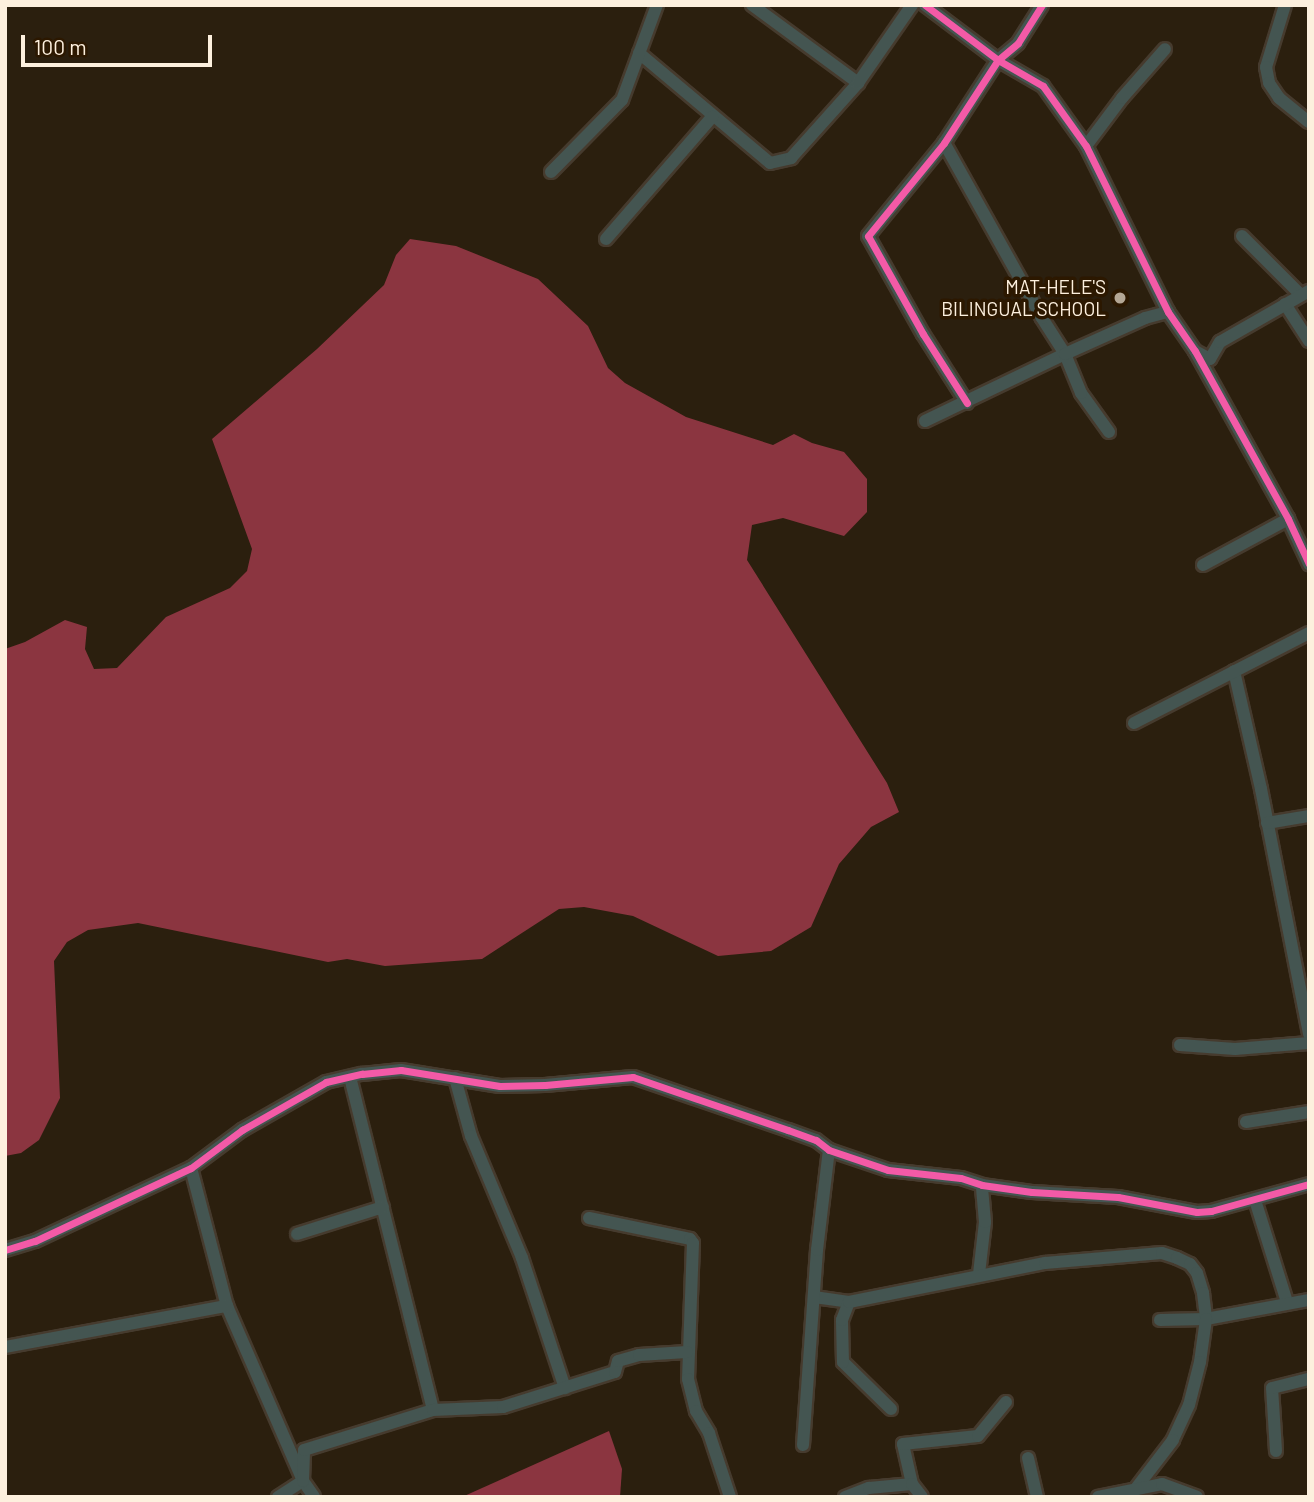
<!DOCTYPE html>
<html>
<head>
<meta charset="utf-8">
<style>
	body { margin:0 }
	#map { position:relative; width:1314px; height:1502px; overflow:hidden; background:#2b1f0e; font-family:Barlow,sans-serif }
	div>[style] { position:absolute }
	.forest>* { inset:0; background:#8b3540 }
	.roads { filter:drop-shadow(2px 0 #463b2e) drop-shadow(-2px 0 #463b2e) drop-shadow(0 2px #463b2e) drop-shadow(0 -2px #463b2e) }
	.minor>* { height:12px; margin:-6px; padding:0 6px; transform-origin:6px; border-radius:6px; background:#445551 }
	.cycleway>* { height:7px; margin:-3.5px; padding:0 3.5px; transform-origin:3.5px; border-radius:3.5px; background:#f35aa7 }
	.dots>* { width:19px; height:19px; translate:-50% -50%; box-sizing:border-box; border:4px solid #2c1800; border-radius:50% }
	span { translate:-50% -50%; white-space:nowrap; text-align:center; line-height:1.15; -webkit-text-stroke:7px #2c1800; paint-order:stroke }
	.poi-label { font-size:19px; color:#fdf0de }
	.right { translate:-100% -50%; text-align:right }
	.frame { position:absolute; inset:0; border:7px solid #fdf0de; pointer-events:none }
	.scale { position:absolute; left:21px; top:35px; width:191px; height:32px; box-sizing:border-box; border:4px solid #fdf0de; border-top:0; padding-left:9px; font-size:21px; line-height:24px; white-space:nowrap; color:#fdf0de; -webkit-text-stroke:5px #2c1800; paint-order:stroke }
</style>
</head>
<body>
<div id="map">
	<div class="forest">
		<div style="clip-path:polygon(410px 239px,456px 246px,538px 279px,588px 326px,608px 368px,625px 383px,686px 417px,773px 445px,794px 434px,812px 443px,844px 452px,867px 479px,867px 512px,844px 536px,783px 518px,752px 525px,747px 560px,887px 783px,899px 812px,871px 827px,839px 864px,811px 927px,771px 951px,718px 956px,633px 916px,584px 907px,559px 909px,482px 959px,385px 966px,347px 959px,328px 962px,138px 923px,88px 930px,67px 942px,54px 961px,60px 1098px,39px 1140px,21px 1153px,5px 1156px,5px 649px,25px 642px,65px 620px,87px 627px,85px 649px,94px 669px,117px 668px,166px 617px,230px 588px,247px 571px,252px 549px,212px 439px,317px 349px,384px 285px,396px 255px)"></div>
		<div style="clip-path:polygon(609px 1431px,622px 1469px,620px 1497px,462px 1497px)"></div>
	</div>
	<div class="roads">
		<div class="minor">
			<div style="left:752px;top:5px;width:132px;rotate:36.3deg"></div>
			<div style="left:925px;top:5px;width:91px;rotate:37deg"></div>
			<div style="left:998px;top:60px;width:52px;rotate:30deg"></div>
			<div style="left:1043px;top:86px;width:74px;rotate:54.4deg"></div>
			<div style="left:1086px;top:146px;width:185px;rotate:63.7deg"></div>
			<div style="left:1168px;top:312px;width:47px;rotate:55.3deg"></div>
			<div style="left:1195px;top:351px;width:192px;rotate:61deg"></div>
			<div style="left:1288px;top:519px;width:50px;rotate:65deg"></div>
			<div style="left:1285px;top:5px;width:65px;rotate:107deg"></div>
			<div style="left:1266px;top:67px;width:16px;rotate:79deg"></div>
			<div style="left:1269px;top:83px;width:18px;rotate:56deg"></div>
			<div style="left:1279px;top:98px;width:38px;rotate:39deg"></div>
			<div style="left:639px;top:53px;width:171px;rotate:40deg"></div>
			<div style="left:770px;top:163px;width:22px;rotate:-13deg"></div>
			<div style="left:791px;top:158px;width:101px;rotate:-48.2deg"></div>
			<div style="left:858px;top:83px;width:95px;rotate:-55.3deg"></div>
			<div style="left:1086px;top:146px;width:60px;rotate:-53.1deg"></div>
			<div style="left:1122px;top:98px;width:65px;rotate:-48.7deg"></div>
			<div style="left:551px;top:172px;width:101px;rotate:-45.4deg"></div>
			<div style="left:622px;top:100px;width:101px;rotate:-69.8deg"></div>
			<div style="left:1242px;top:236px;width:83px;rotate:45deg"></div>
			<div style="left:606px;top:239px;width:162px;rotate:-49deg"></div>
			<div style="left:1285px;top:304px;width:44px;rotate:57deg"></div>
			<div style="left:1195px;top:351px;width:17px;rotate:28deg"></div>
			<div style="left:1210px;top:359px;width:20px;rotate:-60deg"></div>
			<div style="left:1220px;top:342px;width:103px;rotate:-29.8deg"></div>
			<div style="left:967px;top:403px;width:82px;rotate:-122.5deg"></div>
			<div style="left:923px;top:334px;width:112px;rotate:-119.3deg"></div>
			<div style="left:868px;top:236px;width:120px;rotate:-50.7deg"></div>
			<div style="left:944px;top:143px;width:99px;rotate:-57deg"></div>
			<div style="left:998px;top:60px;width:26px;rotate:-40deg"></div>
			<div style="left:1018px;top:43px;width:45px;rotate:-57.7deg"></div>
			<div style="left:925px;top:421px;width:155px;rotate:-25.6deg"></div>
			<div style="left:1065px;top:354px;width:43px;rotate:-122.6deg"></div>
			<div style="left:1042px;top:318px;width:201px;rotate:-119.2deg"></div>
			<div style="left:1109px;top:432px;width:48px;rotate:-125.7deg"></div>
			<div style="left:1081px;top:393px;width:42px;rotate:-112.3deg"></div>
			<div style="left:1065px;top:354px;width:88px;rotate:-24.2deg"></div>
			<div style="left:1145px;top:318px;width:24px;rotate:-15deg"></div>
			<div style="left:1203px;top:565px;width:97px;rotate:-28.4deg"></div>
			<div style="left:1234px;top:671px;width:121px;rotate:77.1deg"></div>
			<div style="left:1261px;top:789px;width:250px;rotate:78.9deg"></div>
			<div style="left:1134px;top:723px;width:197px;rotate:-27.2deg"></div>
			<div style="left:1267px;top:823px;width:43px;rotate:-9.5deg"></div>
			<div style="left:1180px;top:1045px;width:55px;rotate:4.2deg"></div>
			<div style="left:1235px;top:1049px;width:74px;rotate:-4.6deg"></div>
			<div style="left:350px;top:1077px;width:343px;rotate:76deg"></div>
			<div style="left:455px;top:1078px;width:60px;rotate:74.6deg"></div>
			<div style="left:471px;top:1136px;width:132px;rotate:67.3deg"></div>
			<div style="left:522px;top:1258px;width:137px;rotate:71.7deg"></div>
			<div style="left:1246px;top:1122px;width:64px;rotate:-9deg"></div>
			<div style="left:191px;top:1168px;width:143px;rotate:75.4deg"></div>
			<div style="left:227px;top:1306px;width:191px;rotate:66.5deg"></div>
			<div style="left:303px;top:1481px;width:19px;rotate:55deg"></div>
			<div style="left:1255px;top:1200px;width:107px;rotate:72.6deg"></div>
			<div style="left:589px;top:1218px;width:103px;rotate:11.7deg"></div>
			<div style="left:690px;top:1239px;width:5px;rotate:53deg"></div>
			<div style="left:693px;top:1243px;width:136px;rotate:92.1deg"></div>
			<div style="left:688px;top:1379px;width:33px;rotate:76deg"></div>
			<div style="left:696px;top:1411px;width:26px;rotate:59deg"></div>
			<div style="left:709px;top:1433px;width:67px;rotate:71.8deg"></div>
			<div style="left:297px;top:1234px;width:90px;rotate:-17.4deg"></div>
			<div style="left:5px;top:1250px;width:31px;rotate:-17deg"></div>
			<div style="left:35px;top:1241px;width:172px;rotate:-25.1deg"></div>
			<div style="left:191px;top:1168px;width:64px;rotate:-36.7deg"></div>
			<div style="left:242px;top:1130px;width:97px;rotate:-29.7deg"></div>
			<div style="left:326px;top:1082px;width:37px;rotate:-13deg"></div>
			<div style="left:362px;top:1074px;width:39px;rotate:-6deg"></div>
			<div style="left:401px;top:1070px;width:100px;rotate:9.2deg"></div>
			<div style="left:500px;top:1086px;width:45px;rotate:-1.3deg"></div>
			<div style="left:545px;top:1085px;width:88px;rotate:-5.2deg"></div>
			<div style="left:633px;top:1077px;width:164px;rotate:18.9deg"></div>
			<div style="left:788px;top:1130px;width:30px;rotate:20deg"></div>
			<div style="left:816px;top:1140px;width:16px;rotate:38deg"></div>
			<div style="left:829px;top:1150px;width:62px;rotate:18.7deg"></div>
			<div style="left:888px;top:1170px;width:73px;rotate:6.3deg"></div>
			<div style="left:961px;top:1178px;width:22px;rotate:18deg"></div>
			<div style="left:982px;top:1185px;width:50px;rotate:8deg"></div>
			<div style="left:1032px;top:1192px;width:86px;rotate:3.3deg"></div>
			<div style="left:1118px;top:1197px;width:80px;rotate:10.8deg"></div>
			<div style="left:1197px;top:1212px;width:14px;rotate:-4deg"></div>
			<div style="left:1211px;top:1211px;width:102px;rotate:-15.4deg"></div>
			<div style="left:979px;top:1274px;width:52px;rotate:-83.4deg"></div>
			<div style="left:985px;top:1222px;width:37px;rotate:-95deg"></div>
			<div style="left:814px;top:1297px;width:35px;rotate:8deg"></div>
			<div style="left:1160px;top:1320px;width:46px;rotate:-1.2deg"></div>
			<div style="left:1206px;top:1319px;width:105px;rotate:-10.5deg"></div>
			<div style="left:5px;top:1347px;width:226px;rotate:-10.5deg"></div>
			<div style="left:891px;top:1409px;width:67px;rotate:-135.6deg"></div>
			<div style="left:843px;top:1362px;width:42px;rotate:-91.4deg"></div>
			<div style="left:842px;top:1320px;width:19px;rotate:-69deg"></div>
			<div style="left:849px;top:1302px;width:200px;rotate:-11.3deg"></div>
			<div style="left:1045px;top:1263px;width:117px;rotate:-4.9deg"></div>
			<div style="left:1162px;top:1253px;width:16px;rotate:18deg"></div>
			<div style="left:1177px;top:1258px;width:14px;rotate:25deg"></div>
			<div style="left:1190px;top:1264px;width:11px;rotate:52deg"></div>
			<div style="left:1197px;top:1273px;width:21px;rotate:73deg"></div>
			<div style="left:1203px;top:1293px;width:26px;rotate:83deg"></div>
			<div style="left:1206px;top:1319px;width:43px;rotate:97.9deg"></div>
			<div style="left:1200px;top:1362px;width:44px;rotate:104.3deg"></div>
			<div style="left:1189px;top:1405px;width:38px;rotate:115deg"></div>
			<div style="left:1173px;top:1440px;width:59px;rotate:127.5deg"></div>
			<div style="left:803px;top:1445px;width:196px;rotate:-85.9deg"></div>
			<div style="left:817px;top:1250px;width:101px;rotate:-83.2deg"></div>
			<div style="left:1276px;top:1451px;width:63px;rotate:-93.6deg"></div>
			<div style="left:1272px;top:1388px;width:38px;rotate:-14deg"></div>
			<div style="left:1028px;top:1458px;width:40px;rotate:77deg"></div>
			<div style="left:912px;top:1484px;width:41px;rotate:-102.7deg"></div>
			<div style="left:903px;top:1444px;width:75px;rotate:-6.1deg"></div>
			<div style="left:978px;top:1436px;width:44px;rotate:-50.5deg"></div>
			<div style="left:278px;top:1497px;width:30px;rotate:-33deg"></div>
			<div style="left:303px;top:1481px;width:31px;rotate:-88deg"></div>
			<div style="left:304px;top:1450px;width:135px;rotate:-17.2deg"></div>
			<div style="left:433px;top:1410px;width:70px;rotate:-2.5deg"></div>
			<div style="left:503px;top:1407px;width:117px;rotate:-17.4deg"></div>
			<div style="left:615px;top:1372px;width:11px;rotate:-75deg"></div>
			<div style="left:618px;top:1361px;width:22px;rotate:-16deg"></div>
			<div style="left:639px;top:1355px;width:48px;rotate:-3.6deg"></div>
			<div style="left:845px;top:1497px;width:26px;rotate:-21deg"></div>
			<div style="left:869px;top:1488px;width:43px;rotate:-5.3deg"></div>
			<div style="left:912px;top:1484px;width:16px;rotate:52deg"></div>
			<div style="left:1098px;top:1497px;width:65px;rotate:-11.5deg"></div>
			<div style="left:1162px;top:1484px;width:37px;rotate:20deg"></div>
		</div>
	</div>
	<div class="cycleway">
		<div style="left:925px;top:5px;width:91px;rotate:37deg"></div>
		<div style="left:998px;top:60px;width:52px;rotate:30deg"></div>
		<div style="left:1043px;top:86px;width:74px;rotate:54.4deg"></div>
		<div style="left:1086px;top:146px;width:185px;rotate:63.7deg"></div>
		<div style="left:1168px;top:312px;width:47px;rotate:55.3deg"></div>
		<div style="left:1195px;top:351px;width:192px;rotate:61deg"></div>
		<div style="left:1288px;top:519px;width:50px;rotate:65deg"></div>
		<div style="left:967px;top:403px;width:82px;rotate:-122.5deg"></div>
		<div style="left:923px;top:334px;width:112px;rotate:-119.3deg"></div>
		<div style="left:868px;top:236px;width:120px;rotate:-50.7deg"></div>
		<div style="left:944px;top:143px;width:99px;rotate:-57deg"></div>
		<div style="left:998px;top:60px;width:26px;rotate:-40deg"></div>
		<div style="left:1018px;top:43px;width:45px;rotate:-57.7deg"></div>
		<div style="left:5px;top:1250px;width:31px;rotate:-17deg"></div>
		<div style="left:35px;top:1241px;width:172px;rotate:-25.1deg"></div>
		<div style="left:191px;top:1168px;width:64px;rotate:-36.7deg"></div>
		<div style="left:242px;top:1130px;width:97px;rotate:-29.7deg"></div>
		<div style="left:326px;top:1082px;width:37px;rotate:-13deg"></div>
		<div style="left:362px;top:1074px;width:39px;rotate:-6deg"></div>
		<div style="left:401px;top:1070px;width:100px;rotate:9.2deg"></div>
		<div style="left:500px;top:1086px;width:45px;rotate:-1.3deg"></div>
		<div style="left:545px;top:1085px;width:88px;rotate:-5.2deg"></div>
		<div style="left:633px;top:1077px;width:164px;rotate:18.9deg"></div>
		<div style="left:788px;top:1130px;width:30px;rotate:20deg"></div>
		<div style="left:816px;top:1140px;width:16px;rotate:38deg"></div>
		<div style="left:829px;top:1150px;width:62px;rotate:18.7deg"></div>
		<div style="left:888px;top:1170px;width:73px;rotate:6.3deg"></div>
		<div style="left:961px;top:1178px;width:22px;rotate:18deg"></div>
		<div style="left:982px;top:1185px;width:50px;rotate:8deg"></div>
		<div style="left:1032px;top:1192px;width:86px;rotate:3.3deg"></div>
		<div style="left:1118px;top:1197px;width:80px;rotate:10.8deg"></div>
		<div style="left:1197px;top:1212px;width:14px;rotate:-4deg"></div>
		<div style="left:1211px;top:1211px;width:102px;rotate:-15.4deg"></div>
	</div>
	<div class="dots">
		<div style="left:1120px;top:298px;background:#b4a795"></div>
	</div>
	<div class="poi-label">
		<span class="right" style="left:1106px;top:298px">MAT-HELE'S<br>BILINGUAL SCHOOL</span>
	</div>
	<div class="frame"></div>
	<div class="scale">100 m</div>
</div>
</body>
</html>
